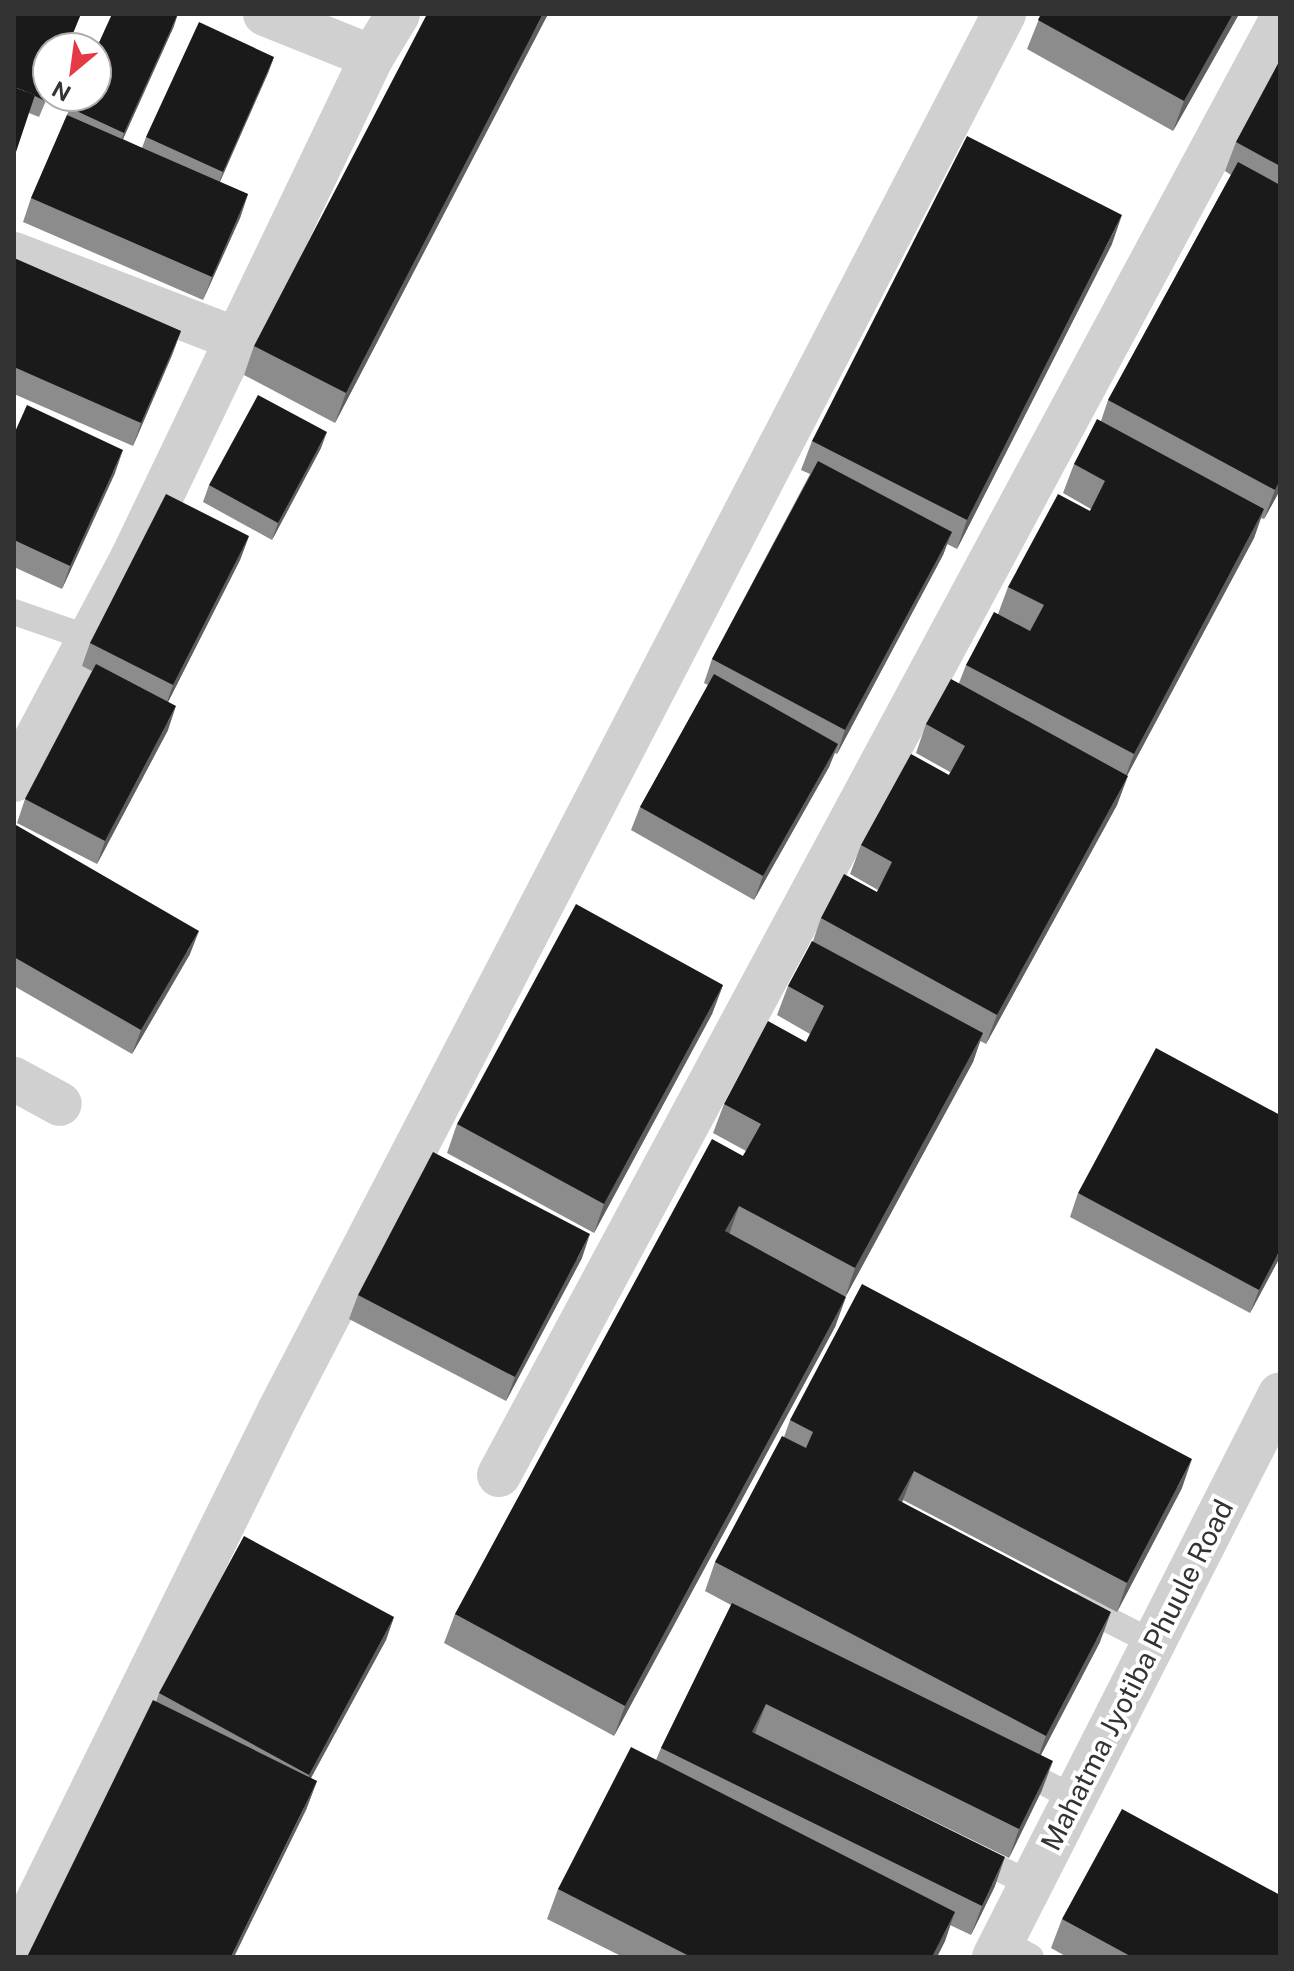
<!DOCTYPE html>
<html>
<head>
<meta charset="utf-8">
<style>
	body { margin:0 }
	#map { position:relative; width:1294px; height:1971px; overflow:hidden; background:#fff; font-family:"Public Sans",sans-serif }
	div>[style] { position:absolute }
	.lane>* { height:26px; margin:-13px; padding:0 13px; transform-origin:13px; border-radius:13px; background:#d0d0d0 }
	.street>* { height:44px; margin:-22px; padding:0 22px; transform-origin:22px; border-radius:22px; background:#d0d0d0 }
	.wall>* { inset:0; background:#8c8c8c }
	.shaded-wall>* { inset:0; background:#5f5f5f }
	.building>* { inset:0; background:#1a1a1a }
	span { translate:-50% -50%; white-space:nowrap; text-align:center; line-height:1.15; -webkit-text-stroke:8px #fff; paint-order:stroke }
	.street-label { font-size:28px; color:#333 }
	.frame { position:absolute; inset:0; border:16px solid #333; pointer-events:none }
	.north { position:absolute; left:32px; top:32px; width:80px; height:80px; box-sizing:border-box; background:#fff; border:2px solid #adadad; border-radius:50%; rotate:209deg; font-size:22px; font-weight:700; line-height:32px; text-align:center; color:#333 }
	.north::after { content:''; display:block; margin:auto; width:28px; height:36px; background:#e63946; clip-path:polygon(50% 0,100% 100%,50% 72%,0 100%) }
</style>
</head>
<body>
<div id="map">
	<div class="lane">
		<div style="left:14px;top:612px;width:82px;rotate:19.3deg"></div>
		<div style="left:1079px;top:1605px;width:84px;rotate:26.9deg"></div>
		<div style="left:1014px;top:1767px;width:68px;rotate:27.3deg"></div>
		<div style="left:969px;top:1854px;width:69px;rotate:25.8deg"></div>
		<div style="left:1002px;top:1941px;width:33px;rotate:29deg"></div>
	</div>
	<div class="street">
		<div style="left:265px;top:14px;width:115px;rotate:21.9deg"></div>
		<div style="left:372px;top:57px;width:50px;rotate:-58.8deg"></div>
		<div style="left:14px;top:254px;width:241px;rotate:20.9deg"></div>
		<div style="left:14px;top:780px;width:251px;rotate:-62deg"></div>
		<div style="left:132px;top:558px;width:556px;rotate:-64.4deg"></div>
		<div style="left:14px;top:1079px;width:52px;rotate:28.5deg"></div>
		<div style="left:499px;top:1475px;width:1650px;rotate:-61.74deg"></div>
		<div style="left:14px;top:1948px;width:599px;rotate:-63.73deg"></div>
		<div style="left:279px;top:1411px;width:1574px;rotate:-62.57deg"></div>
		<div style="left:994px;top:1957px;width:631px;rotate:-63.07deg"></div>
	</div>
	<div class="wall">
		<div style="clip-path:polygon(14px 14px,48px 96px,39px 117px,29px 113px)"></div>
		<div style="clip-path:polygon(548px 14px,335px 423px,244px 375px,254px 346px)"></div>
		<div style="clip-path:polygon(1041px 14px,1239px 14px,1173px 131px,1027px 49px)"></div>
		<div style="clip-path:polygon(174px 26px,123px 139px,142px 148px,146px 137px,274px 57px,268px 73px,220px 182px,248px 194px,240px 218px,203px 300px,23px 222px,31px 198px,70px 108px)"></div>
		<div style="clip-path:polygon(1280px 60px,1280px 490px,1264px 519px,1261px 518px,1254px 538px,1127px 776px,1117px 805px,986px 1044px,980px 1041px,973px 1062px,845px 1297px,835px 1327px,614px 1736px,444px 1643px,455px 1614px,746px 1151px,713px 1133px,724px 1104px,806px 1042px,810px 1034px,777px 1015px,788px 986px,813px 941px,821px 918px,877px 892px,878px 890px,850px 874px,861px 845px,949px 775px,950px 772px,916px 753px,926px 724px,959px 683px,966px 665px,998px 614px,1008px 587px,1090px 511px,1091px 509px,1063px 493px,1074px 464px,1101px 421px,1108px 400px,1231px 175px,1225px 171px,1236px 142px)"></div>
		<div style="clip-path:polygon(1112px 244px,957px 549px,947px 544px,943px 555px,837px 754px,835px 753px,829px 767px,754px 900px,631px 830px,640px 807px,708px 685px,704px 683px,712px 659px,810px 474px,801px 470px,812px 441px)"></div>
		<div style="clip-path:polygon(14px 258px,181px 331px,172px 355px,133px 446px,14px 394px)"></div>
		<div style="clip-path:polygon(14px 434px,115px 473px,62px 589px,14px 567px)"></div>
		<div style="clip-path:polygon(321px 448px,272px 540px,203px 502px,209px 485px)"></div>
		<div style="clip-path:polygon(249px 536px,240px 560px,168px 702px,168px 730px,97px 864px,17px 823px,25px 799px,92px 671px,82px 666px,90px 643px)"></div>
		<div style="clip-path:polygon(14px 828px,190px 954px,132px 1054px,14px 986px)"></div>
		<div style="clip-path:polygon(723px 985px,712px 1014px,594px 1233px,447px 1153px,457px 1124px)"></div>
		<div style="clip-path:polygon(1078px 1193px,1280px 1257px,1250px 1313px,1070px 1217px)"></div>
		<div style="clip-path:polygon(582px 1258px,506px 1401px,349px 1319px,358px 1295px)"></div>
		<div style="clip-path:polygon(790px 1420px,1182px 1488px,1117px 1612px,903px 1500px,902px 1502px,1100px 1642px,1041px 1755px,1042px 1790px,1009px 1858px,755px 1734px,995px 1886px,971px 1935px,950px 1925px,945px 1941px,937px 1957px,623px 1957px,547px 1919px,558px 1889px,656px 1760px,661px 1748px,731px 1605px,705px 1591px,715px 1562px,784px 1437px)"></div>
		<div style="clip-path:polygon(394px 1617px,386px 1640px,311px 1778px,317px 1781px,306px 1810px,156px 1702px,159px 1693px)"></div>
		<div style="clip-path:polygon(1062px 1919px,1280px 1957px,1067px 1957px,1051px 1948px)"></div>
	</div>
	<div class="shaded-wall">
		<div style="clip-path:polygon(178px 14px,174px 26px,118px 150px,124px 133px)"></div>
		<div style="clip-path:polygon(543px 14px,548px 14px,335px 423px,346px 393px)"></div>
		<div style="clip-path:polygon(1233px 14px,1239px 14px,1173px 131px,1184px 101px)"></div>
		<div style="clip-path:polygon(274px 57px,268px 73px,217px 188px,223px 172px)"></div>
		<div style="clip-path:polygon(248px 194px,240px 218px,203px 300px,212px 277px)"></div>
		<div style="clip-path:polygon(1122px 215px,1112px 244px,957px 549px,967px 520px)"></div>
		<div style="clip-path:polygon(181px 331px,172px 355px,133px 446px,141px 423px)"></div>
		<div style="clip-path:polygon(327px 432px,321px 448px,272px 540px,278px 523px)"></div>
		<div style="clip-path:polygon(123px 450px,115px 473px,62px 589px,70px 566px)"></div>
		<div style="clip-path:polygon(1280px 480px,1280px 490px,1264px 519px,1275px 490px)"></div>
		<div style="clip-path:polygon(1264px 509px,1254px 538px,1123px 783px,1134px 754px)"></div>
		<div style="clip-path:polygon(952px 532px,943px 555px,837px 754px,845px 730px)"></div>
		<div style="clip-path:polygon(249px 536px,240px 560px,165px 708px,173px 685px)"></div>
		<div style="clip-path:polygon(176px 706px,168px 730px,97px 864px,105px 841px)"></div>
		<div style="clip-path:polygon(838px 744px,829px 767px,754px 900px,763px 876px)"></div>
		<div style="clip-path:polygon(1128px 776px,1117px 805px,986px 1044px,997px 1015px)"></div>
		<div style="clip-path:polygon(199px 931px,190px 954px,132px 1054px,141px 1030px)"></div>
		<div style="clip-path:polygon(723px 985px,712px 1014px,594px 1233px,604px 1204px)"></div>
		<div style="clip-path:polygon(983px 1033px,973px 1062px,845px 1298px,855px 1268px)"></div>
		<div style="clip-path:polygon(739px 1206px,729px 1235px,725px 1231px)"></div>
		<div style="clip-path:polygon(590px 1234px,582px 1258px,506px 1401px,515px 1377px)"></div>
		<div style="clip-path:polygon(1280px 1250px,1280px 1257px,1250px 1313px,1259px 1290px)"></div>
		<div style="clip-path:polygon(846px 1297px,835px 1327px,614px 1736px,625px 1706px)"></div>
		<div style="clip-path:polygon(1192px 1459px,1182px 1488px,1117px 1612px,1127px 1583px)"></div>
		<div style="clip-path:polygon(914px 1471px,903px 1500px,888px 1530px,898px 1500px)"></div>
		<div style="clip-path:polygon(1111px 1612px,1100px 1642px,1035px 1766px,1046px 1736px)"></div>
		<div style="clip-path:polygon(394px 1617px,386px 1640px,300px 1798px,309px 1775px)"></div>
		<div style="clip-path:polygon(766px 1704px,755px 1733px,741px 1762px,752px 1732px)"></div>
		<div style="clip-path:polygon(1053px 1761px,1042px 1790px,1009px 1858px,1019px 1829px)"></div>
		<div style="clip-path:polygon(317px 1781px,306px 1810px,234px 1957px,231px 1957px)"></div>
		<div style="clip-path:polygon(1005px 1857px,995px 1886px,971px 1935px,982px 1906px)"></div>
		<div style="clip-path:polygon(955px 1912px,945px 1941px,937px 1957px,932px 1957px)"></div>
	</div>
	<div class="building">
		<div style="clip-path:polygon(14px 14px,81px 14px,67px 48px,48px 48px,48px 95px,45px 101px,35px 96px,35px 95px,14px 87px)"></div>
		<div style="clip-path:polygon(112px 14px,178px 14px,124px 133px,70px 108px,75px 96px,96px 96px,96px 49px)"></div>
		<div style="clip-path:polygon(427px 14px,543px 14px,346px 393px,254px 346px)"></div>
		<div style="clip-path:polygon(1041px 14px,1233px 14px,1184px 101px,1038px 20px)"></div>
		<div style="clip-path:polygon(199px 22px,274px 57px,223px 172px,146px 137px)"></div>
		<div style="clip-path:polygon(1280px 60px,1280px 166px,1236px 142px)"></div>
		<div style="clip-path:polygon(14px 87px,35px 95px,14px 158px)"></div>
		<div style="clip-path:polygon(67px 115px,248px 194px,212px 277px,31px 198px)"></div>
		<div style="clip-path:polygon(967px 136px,1122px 215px,967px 520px,812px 441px)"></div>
		<div style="clip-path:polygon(1238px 162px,1280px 185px,1280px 480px,1275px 490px,1108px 400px)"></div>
		<div style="clip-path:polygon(14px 258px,181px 331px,141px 423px,14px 367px)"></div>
		<div style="clip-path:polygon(258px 395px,327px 432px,278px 523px,209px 485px)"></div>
		<div style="clip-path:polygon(27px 405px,123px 450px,70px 566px,14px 540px,14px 434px)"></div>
		<div style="clip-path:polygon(1097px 419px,1264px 509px,1134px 754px,966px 665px,994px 612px,1030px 631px,1044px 605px,1008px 587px,1058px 494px,1090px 511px,1105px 481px,1074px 464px)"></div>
		<div style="clip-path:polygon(818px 461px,952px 532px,845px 730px,712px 659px)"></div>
		<div style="clip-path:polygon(166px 494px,249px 536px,173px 685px,90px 643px)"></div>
		<div style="clip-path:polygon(96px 664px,176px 706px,105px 841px,25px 799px)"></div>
		<div style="clip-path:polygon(714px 674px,838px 744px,763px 876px,640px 807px)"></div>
		<div style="clip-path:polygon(951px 679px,1128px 776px,997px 1015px,821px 918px,844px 874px,877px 892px,892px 862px,861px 845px,911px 754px,949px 775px,965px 746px,926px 724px)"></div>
		<div style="clip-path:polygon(16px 825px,199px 931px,141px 1030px,14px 957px,14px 828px)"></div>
		<div style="clip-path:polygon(576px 904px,723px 985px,604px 1204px,457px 1124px)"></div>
		<div style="clip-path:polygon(812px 941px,983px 1033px,855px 1268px,739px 1206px,725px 1231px,846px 1297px,625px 1706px,455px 1614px,712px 1139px,743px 1156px,761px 1124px,724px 1104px,768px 1021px,806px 1042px,824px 1006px,788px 986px)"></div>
		<div style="clip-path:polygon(1156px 1048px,1280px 1115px,1280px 1250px,1259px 1290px,1078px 1193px)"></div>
		<div style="clip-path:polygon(433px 1152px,590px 1234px,515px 1377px,358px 1295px)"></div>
		<div style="clip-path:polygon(862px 1284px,1192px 1459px,1127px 1583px,914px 1471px,898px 1500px,1111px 1612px,1046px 1736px,715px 1562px,782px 1436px,806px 1448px,813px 1432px,790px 1420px)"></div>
		<div style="clip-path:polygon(244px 1536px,394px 1617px,309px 1775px,159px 1693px)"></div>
		<div style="clip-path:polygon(732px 1603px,1053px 1761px,1019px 1829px,766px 1704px,752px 1732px,1005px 1857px,982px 1906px,661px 1748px)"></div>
		<div style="clip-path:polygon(153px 1700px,317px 1781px,231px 1957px,27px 1957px)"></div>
		<div style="clip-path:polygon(631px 1747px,955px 1912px,932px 1957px,691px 1957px,558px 1889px)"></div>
		<div style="clip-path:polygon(1122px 1809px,1280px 1895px,1280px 1957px,1132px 1957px,1062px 1919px)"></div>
	</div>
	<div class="street-label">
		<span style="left:1137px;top:1675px;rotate:-63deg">Mahatma Jyotiba Phuule Road</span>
	</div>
	<div class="frame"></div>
	<div class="north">N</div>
</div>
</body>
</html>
